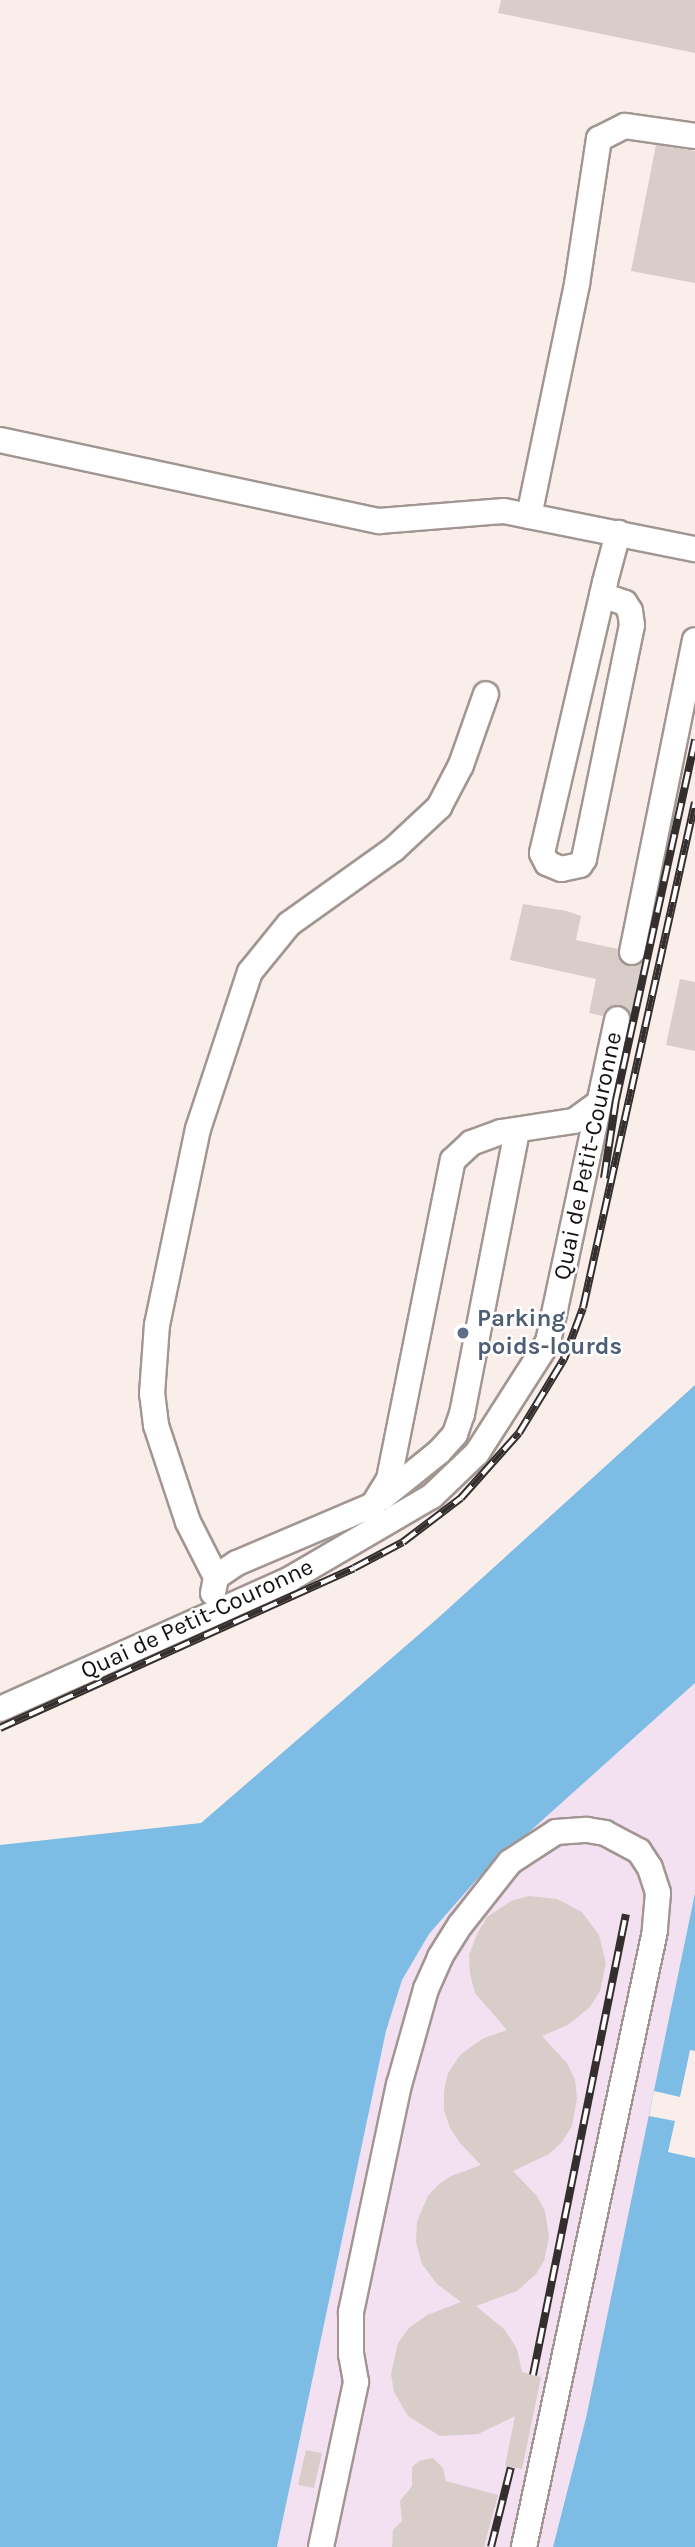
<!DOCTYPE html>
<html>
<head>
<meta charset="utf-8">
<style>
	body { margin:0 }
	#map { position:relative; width:695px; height:2547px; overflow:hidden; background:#faeeea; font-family:Karla,sans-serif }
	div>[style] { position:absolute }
	.industrial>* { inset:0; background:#f3e0f1 }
	.water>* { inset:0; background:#7cbce5 }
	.pier>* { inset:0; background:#faeeea }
	.building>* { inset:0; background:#d9cdca }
	.minor-tunnel>* { height:24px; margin-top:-12px; transform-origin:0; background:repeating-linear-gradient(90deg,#d8cdc9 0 24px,transparent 0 36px) }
	.roads { filter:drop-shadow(2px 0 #a19692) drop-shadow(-2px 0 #a19692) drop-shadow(0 2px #a19692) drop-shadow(0 -2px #a19692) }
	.minor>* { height:24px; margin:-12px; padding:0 12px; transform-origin:12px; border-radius:12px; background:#fff }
	.rail>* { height:8px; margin-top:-4px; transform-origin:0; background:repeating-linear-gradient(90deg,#fff 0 16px,#342f2e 0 32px); box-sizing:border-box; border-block:2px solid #342f2e }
	.dots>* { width:19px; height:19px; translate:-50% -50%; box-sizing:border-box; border:4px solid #fff; border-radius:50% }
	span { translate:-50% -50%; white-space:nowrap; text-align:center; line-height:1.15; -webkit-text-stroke:5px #fff; paint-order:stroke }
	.street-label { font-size:24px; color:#161211 }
	.service-label { font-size:24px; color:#4e5e75; font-weight:700 }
	.left { translate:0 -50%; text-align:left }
</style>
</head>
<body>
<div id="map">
	<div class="industrial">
		<div style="clip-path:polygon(695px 1683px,695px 1893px,586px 2418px,553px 2547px,277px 2547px,386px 2031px,402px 1980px,429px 1934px,478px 1878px)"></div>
	</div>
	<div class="water">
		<div style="clip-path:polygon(695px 1385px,695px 1683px,478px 1878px,429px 1934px,402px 1980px,386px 2031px,277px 2547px,0 2547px,0 1845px,201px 1823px,438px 1618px)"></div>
		<div style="clip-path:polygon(695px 1893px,695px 2547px,553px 2547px,586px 2418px)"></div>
	</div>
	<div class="pier">
		<div style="clip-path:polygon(690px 2050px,695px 2051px,695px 2158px,668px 2152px,675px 2121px,649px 2116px,654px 2091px,680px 2097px)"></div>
	</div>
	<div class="building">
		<div style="clip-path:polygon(501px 0,695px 0,695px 53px,498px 13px)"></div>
		<div style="clip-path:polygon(656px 145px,695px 151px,695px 283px,631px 271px)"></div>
		<div style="clip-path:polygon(523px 904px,567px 911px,581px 916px,576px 940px,618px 949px,618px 957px,628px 966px,641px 963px,631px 1014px,619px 1004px,606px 1009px,602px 1016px,589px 1013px,596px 979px,510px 960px)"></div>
		<div style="clip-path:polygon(680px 979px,695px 982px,695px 1051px,666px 1045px)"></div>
		<div style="clip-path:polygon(529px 1896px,557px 1899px,582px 1912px,599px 1935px,606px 1963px,600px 1991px,590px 2007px,568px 2025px,542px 2036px,567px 2063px,575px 2080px,577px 2098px,572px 2126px,562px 2142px,549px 2154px,513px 2171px,537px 2196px,545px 2211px,549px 2237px,544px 2261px,536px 2274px,517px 2291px,476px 2306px,505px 2330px,517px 2349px,522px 2372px,541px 2377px,522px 2469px,505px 2466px,515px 2416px,478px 2434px,440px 2436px,408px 2416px,394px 2392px,391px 2374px,398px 2343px,409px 2328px,427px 2315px,461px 2302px,437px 2284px,422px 2264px,416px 2242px,417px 2221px,428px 2196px,439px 2184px,451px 2176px,481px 2165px,460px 2143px,450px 2128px,444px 2110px,444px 2091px,448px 2073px,461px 2054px,484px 2038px,507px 2030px,475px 1993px,470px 1974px,469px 1955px,477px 1934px,487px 1917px,511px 1901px)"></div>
		<div style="clip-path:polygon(306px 2450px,322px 2453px,314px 2488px,298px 2485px)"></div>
		<div style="clip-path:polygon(433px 2458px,443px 2468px,446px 2481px,498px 2495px,484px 2547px,392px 2547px,393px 2530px,402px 2521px,400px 2501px,412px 2486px,412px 2467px,419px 2461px)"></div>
	</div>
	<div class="minor-tunnel">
		<div style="left:617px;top:1019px;width:69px;rotate:-77.4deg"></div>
	</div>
	<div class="roads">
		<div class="minor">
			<div style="left:0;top:440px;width:388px;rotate:12.1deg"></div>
			<div style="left:379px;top:521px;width:125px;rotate:-4.6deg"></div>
			<div style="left:504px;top:511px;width:195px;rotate:11.3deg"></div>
			<div style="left:529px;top:516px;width:237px;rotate:-78.3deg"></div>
			<div style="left:577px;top:284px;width:147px;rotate:-81.4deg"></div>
			<div style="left:599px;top:139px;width:29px;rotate:-27deg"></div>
			<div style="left:625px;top:126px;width:71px;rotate:8.1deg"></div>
			<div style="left:602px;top:595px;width:24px;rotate:19deg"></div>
			<div style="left:625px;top:603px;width:9px;rotate:58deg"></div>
			<div style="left:630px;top:611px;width:14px;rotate:82deg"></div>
			<div style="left:632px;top:625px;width:239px;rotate:101.6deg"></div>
			<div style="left:584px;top:859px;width:7px;rotate:124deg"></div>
			<div style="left:580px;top:865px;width:19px;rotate:168deg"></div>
			<div style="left:561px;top:869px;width:15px;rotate:-157deg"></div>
			<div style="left:547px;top:863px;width:11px;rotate:-117deg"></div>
			<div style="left:542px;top:853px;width:278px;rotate:-76.9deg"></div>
			<div style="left:605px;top:582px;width:51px;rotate:-75.1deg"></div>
			<div style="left:632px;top:952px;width:318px;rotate:-78.6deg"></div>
			<div style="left:382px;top:1498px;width:73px;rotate:-38.9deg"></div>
			<div style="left:439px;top:1452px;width:24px;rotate:-48deg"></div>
			<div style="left:455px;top:1434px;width:21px;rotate:-71deg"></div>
			<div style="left:462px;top:1414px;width:288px;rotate:-79deg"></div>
			<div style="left:216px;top:1577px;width:62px;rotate:-117deg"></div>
			<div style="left:188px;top:1522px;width:102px;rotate:-108.3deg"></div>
			<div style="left:156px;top:1425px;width:31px;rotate:-97deg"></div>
			<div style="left:152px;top:1394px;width:69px;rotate:-85.9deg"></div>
			<div style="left:157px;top:1325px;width:200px;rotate:-78.2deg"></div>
			<div style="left:198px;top:1129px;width:165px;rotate:-71.7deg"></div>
			<div style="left:250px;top:972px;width:62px;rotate:-50.9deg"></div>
			<div style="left:289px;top:924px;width:129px;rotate:-35.5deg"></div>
			<div style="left:394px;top:849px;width:62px;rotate:-43deg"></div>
			<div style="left:439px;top:807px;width:47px;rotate:-62.4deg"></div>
			<div style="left:461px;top:765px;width:75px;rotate:-70.6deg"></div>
			<div style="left:213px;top:1593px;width:16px;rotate:-79deg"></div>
			<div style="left:216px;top:1577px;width:25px;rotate:-34deg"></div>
			<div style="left:237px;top:1563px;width:148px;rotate:-23.1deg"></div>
			<div style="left:373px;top:1505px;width:31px;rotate:-58deg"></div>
			<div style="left:389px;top:1479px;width:325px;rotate:-78.7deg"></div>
			<div style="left:453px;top:1160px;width:25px;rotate:-43deg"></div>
			<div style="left:471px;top:1143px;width:32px;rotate:-20deg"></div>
			<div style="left:501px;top:1132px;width:74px;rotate:-8.6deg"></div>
			<div style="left:574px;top:1121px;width:32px;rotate:-36deg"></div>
			<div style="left:0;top:1709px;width:318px;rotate:-24.1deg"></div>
			<div style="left:290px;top:1579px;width:164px;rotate:-30.3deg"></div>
			<div style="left:432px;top:1496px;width:62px;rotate:-43.7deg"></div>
			<div style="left:477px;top:1453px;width:132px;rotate:-57.4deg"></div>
			<div style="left:548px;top:1342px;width:330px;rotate:-77.9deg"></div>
			<div style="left:321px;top:2547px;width:169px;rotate:-78deg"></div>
			<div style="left:356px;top:2382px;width:27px;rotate:-100deg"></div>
			<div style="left:351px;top:2355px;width:43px;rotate:-90deg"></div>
			<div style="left:351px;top:2312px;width:232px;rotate:-78.1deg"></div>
			<div style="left:399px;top:2085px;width:100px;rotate:-74.3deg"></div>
			<div style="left:426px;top:1989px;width:35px;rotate:-66deg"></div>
			<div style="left:440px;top:1957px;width:39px;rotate:-58deg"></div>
			<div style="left:461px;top:1924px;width:79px;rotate:-51.7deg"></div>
			<div style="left:510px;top:1862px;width:55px;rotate:-33.1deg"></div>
			<div style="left:556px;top:1832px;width:31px;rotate:-4deg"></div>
			<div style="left:587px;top:1830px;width:18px;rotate:9deg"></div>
			<div style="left:605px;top:1833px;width:38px;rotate:28deg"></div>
			<div style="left:639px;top:1851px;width:20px;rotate:57deg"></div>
			<div style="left:650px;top:1868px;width:26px;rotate:72deg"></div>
			<div style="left:658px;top:1893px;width:38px;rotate:95deg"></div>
			<div style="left:655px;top:1931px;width:630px;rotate:102.01deg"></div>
		</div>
	</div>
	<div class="rail">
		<div style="left:604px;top:1178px;width:79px;rotate:-81.3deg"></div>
		<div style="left:616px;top:1100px;width:369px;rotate:-77.6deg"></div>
		<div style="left:0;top:1728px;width:388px;rotate:-24.3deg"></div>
		<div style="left:354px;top:1568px;width:55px;rotate:-28deg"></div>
		<div style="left:403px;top:1542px;width:73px;rotate:-37.2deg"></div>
		<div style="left:461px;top:1498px;width:87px;rotate:-48.3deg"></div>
		<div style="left:519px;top:1433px;width:87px;rotate:-58.7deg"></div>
		<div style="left:564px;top:1359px;width:54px;rotate:-69.6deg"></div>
		<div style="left:583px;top:1308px;width:518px;rotate:-77.52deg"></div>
		<div style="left:533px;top:2375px;width:470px;rotate:-78.6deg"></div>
		<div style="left:491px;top:2547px;width:82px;rotate:-76deg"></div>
	</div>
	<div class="dots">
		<div style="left:463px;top:1333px;background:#5c6f8a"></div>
	</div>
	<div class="street-label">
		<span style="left:588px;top:1156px;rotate:-78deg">Quai de Petit-Couronne</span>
		<span style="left:197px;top:1619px;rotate:-25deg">Quai de Petit-Couronne</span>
	</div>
	<div class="service-label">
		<span class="left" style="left:477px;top:1333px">Parking<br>poids-lourds</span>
	</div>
</div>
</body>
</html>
